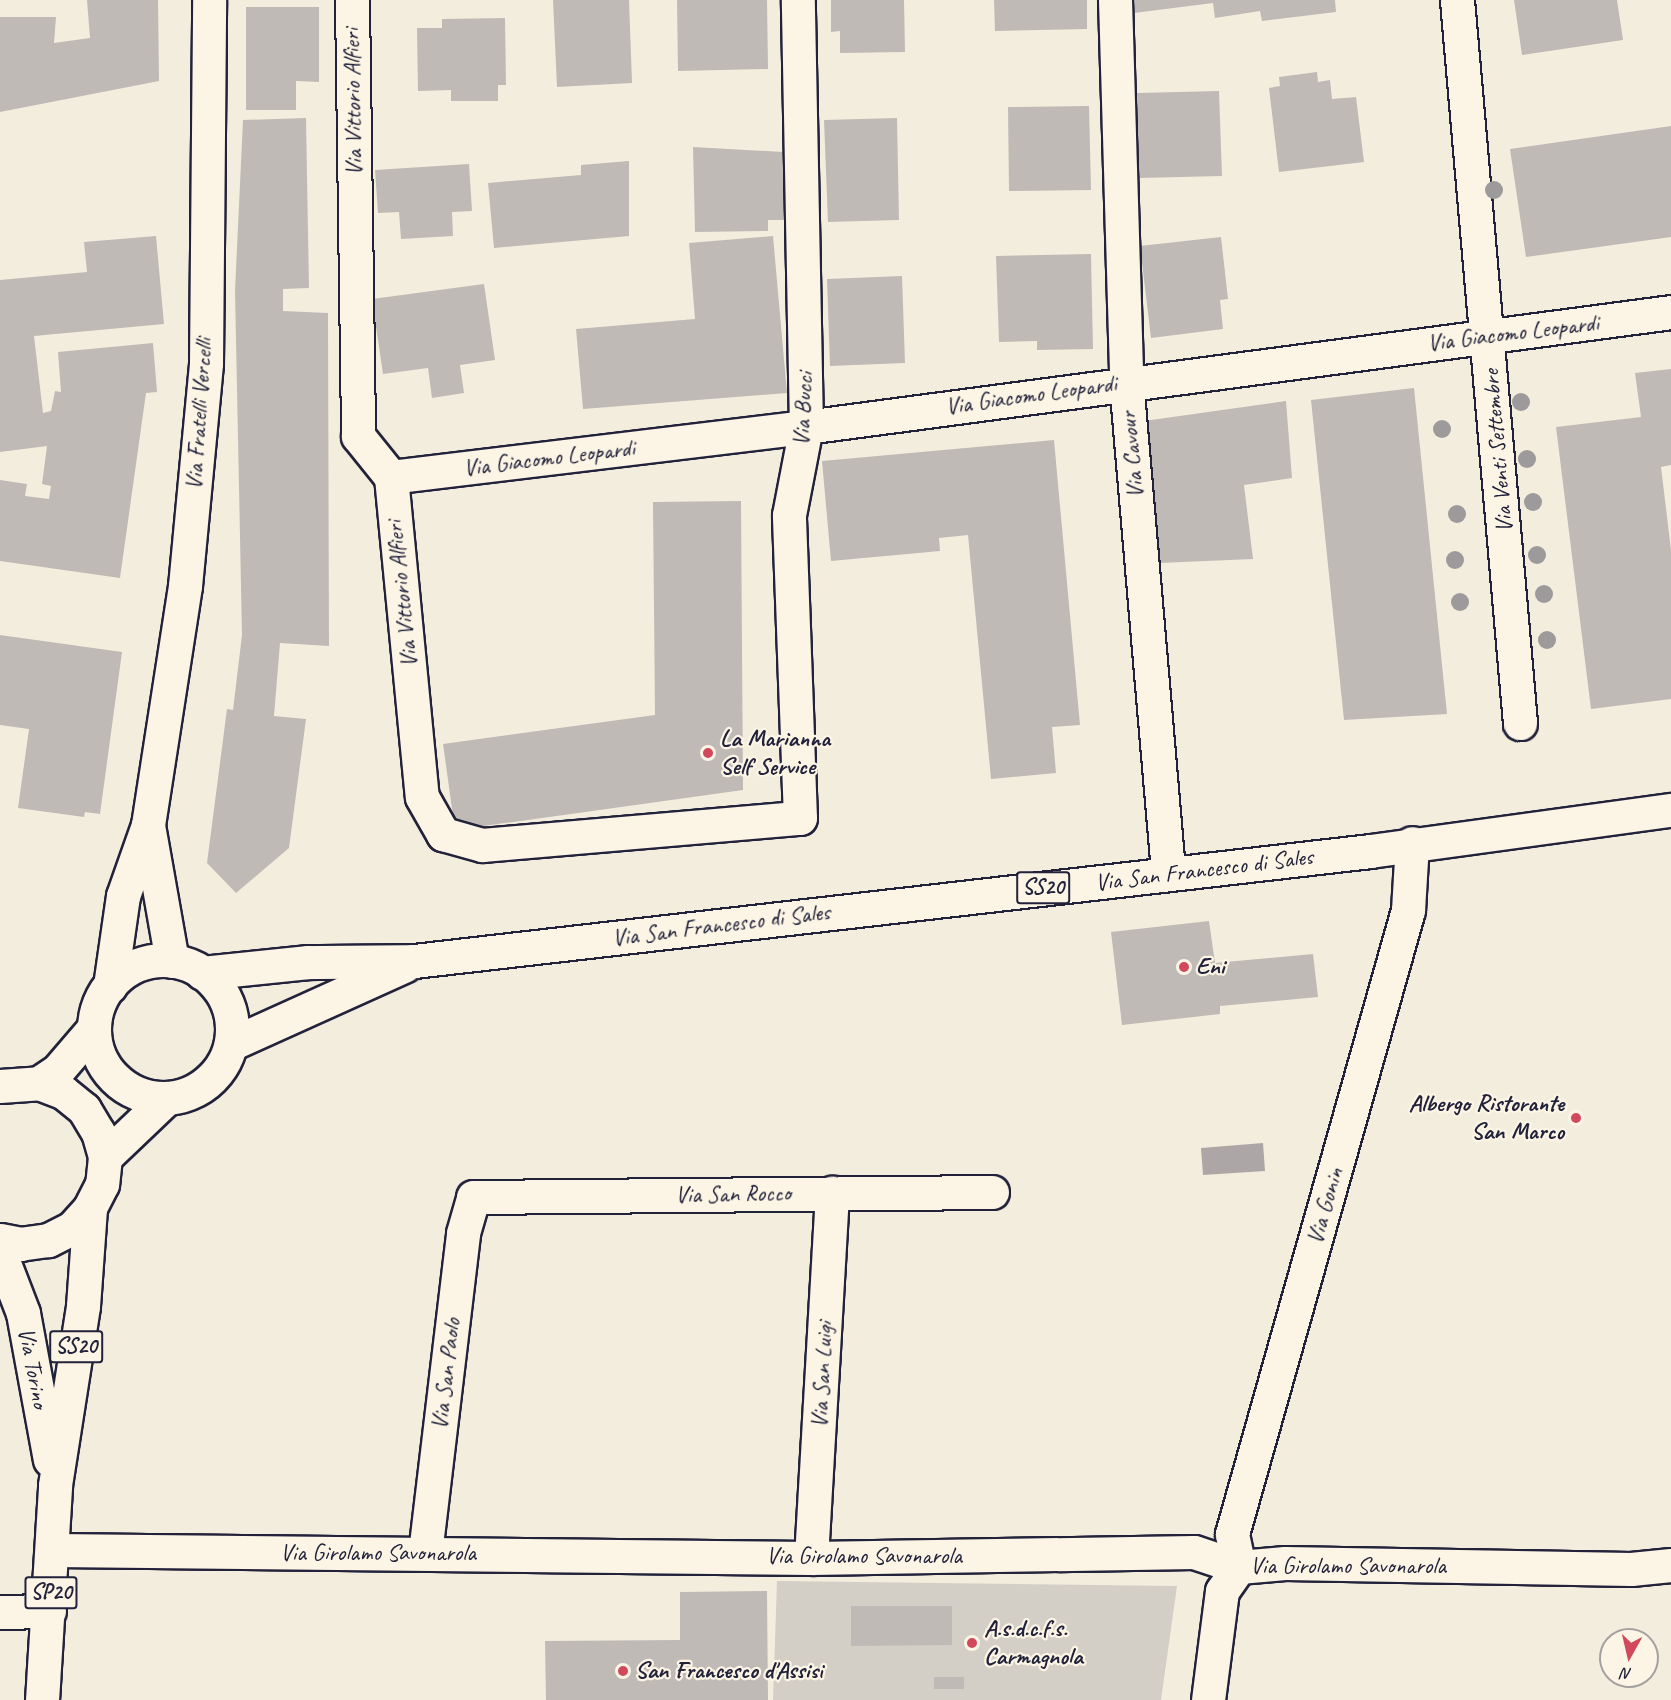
<!DOCTYPE html>
<html>
<head>
<meta charset="utf-8">
<style>
	body { margin:0 }
	#map { position:relative; width:1671px; height:1700px; overflow:hidden; background:#f3edde; font-family:Caveat,sans-serif }
	div>[style] { position:absolute }
	.green>* { inset:0; background:#d4cfc6 }
	.water>* { inset:0; background:#aca7a6 }
	.building>* { inset:0; background:#bfbab6 }
	.roads { filter:drop-shadow(2px 0 #22223b) drop-shadow(-2px 0 #22223b) drop-shadow(0 2px #22223b) drop-shadow(0 -2px #22223b) }
	.minor>* { height:33px; margin:-16.5px; padding:0 16.5px; transform-origin:16.5px; border-radius:16.5px; background:#fcf5e5 }
	.major>* { height:33px; margin:-16.5px; padding:0 16.5px; transform-origin:16.5px; border-radius:16.5px; background:#fcf5e5 }
	.major>.ring { margin:-16.5px; padding:0; box-sizing:content-box; background:none; border:33px solid #fcf5e5; border-radius:50% }
	.trees>* { width:18px; height:18px; margin:-9px; border-radius:50%; background:#9d9a9b }
	.dots>* { width:16px; height:16px; translate:-50% -50%; box-sizing:border-box; border:3px solid #fcf5e5; border-radius:50% }
	span { translate:-50% -50%; white-space:nowrap; text-align:center; line-height:1.15; -webkit-text-stroke:4.5px #fcf5e5; paint-order:stroke }
	.shield-label span { padding:2px 4px; background:#fcf5e5; border:2px solid; border-radius:4px; -webkit-text-stroke-width:0 }
	.shield-label { font-size:22px; color:#22223b; font-weight:700 }
	.street-label { font-size:24px; color:#22223b }
	.poi-label { font-size:24px; color:#22223b; font-weight:700 }
	.left { translate:0 -50%; text-align:left }
	.right { translate:-100% -50%; text-align:right }
	.north { position:absolute; left:1599px; top:1628px; width:60px; height:60px; box-sizing:border-box; background:#fcf5e5; border:2px solid #a5a1a1; border-radius:50%; rotate:188deg; font-size:16px; font-weight:700; line-height:24px; text-align:center; color:#22223b }
	.north::after { content:''; display:block; margin:auto; width:21px; height:27px; background:#d1495b; clip-path:polygon(50% 0,100% 100%,50% 72%,0 100%) }
</style>
</head>
<body>
<div id="map">
	<div class="green">
		<div style="clip-path:polygon(777px 1581px,1177px 1586px,1161px 1700px,773px 1700px)"></div>
	</div>
	<div class="water">
		<div style="clip-path:polygon(1263px 1143px,1265px 1171px,1203px 1175px,1201px 1148px)"></div>
	</div>
	<div class="building">
		<div style="clip-path:polygon(87px 0,158px 0,159px 81px,0 112px,0 17px,56px 17px,54px 43px,90px 38px)"></div>
		<div style="clip-path:polygon(553px 0,629px 0,632px 83px,557px 87px)"></div>
		<div style="clip-path:polygon(677px 0,767px 0,768px 69px,678px 71px)"></div>
		<div style="clip-path:polygon(831px 0,904px 0,905px 52px,840px 53px,840px 31px,831px 32px)"></div>
		<div style="clip-path:polygon(994px 0,1087px 0,1087px 29px,995px 31px)"></div>
		<div style="clip-path:polygon(1132px 0,1335px 0,1336px 12px,1262px 21px,1260px 11px,1215px 18px,1213px 3px,1134px 13px)"></div>
		<div style="clip-path:polygon(1514px 0,1617px 0,1623px 40px,1522px 55px)"></div>
		<div style="clip-path:polygon(246px 7px,319px 7px,319px 82px,296px 81px,296px 110px,246px 110px)"></div>
		<div style="clip-path:polygon(505px 18px,506px 85px,498px 85px,498px 101px,451px 101px,451px 90px,418px 91px,417px 28px,442px 28px,442px 19px)"></div>
		<div style="clip-path:polygon(1317px 72px,1318px 82px,1330px 80px,1332px 99px,1356px 97px,1364px 162px,1279px 172px,1269px 88px,1280px 86px,1279px 77px)"></div>
		<div style="clip-path:polygon(1219px 91px,1222px 176px,1139px 178px,1137px 93px)"></div>
		<div style="clip-path:polygon(1089px 106px,1091px 190px,1009px 191px,1008px 107px)"></div>
		<div style="clip-path:polygon(306px 118px,309px 288px,283px 289px,283px 311px,328px 313px,329px 646px,280px 643px,274px 716px,306px 719px,289px 848px,236px 893px,207px 863px,227px 709px,233px 710px,242px 635px,235px 291px,243px 120px)"></div>
		<div style="clip-path:polygon(897px 118px,899px 220px,828px 222px,824px 120px)"></div>
		<div style="clip-path:polygon(1671px 126px,1671px 237px,1526px 257px,1510px 149px)"></div>
		<div style="clip-path:polygon(693px 147px,784px 152px,785px 220px,768px 220px,768px 231px,695px 232px)"></div>
		<div style="clip-path:polygon(629px 161px,629px 236px,494px 248px,488px 183px,581px 175px,581px 165px)"></div>
		<div style="clip-path:polygon(469px 164px,472px 211px,452px 212px,453px 236px,401px 239px,399px 212px,378px 213px,375px 170px)"></div>
		<div style="clip-path:polygon(156px 236px,164px 324px,34px 336px,43px 413px,51px 411px,55px 391px,61px 392px,58px 352px,153px 343px,157px 392px,146px 393px,120px 578px,0 561px,0 480px,27px 484px,25px 496px,49px 499px,51px 486px,42px 484px,47px 446px,0 452px,0 280px,87px 272px,84px 242px)"></div>
		<div style="clip-path:polygon(773px 236px,787px 393px,583px 409px,576px 329px,695px 319px,689px 243px)"></div>
		<div style="clip-path:polygon(1221px 237px,1228px 299px,1220px 300px,1223px 329px,1151px 338px,1140px 246px)"></div>
		<div style="clip-path:polygon(1091px 254px,1093px 349px,1037px 350px,1037px 341px,999px 342px,996px 256px)"></div>
		<div style="clip-path:polygon(902px 276px,905px 363px,830px 366px,827px 279px)"></div>
		<div style="clip-path:polygon(484px 284px,495px 360px,460px 365px,464px 393px,432px 398px,428px 368px,383px 374px,372px 299px)"></div>
		<div style="clip-path:polygon(1671px 369px,1671px 465px,1661px 467px,1671px 550px,1671px 699px,1591px 709px,1556px 427px,1641px 417px,1635px 373px)"></div>
		<div style="clip-path:polygon(1414px 388px,1447px 714px,1344px 720px,1311px 400px)"></div>
		<div style="clip-path:polygon(1286px 401px,1292px 478px,1244px 485px,1253px 559px,1159px 563px,1144px 421px)"></div>
		<div style="clip-path:polygon(1054px 440px,1080px 725px,1052px 727px,1056px 773px,991px 779px,968px 535px,939px 538px,940px 551px,831px 561px,822px 461px)"></div>
		<div style="clip-path:polygon(741px 501px,743px 790px,455px 830px,443px 744px,655px 715px,653px 502px)"></div>
		<div style="clip-path:polygon(0 635px,122px 652px,100px 814px,85px 812px,84px 817px,18px 808px,29px 729px,0 725px)"></div>
		<div style="clip-path:polygon(1209px 921px,1215px 963px,1313px 954px,1318px 997px,1220px 1006px,1220px 1014px,1122px 1025px,1111px 932px)"></div>
		<div style="clip-path:polygon(767px 1591px,768px 1700px,546px 1700px,545px 1641px,680px 1640px,680px 1592px)"></div>
		<div style="clip-path:polygon(851px 1606px,952px 1606px,952px 1645px,851px 1646px)"></div>
		<div style="clip-path:polygon(934px 1677px,964px 1677px,964px 1689px,934px 1689px)"></div>
	</div>
	<div class="roads">
		<div class="minor">
			<div style="left:352px;top:0;width:436px;rotate:89.2deg"></div>
			<div style="left:358px;top:436px;width:53px;rotate:51.2deg"></div>
			<div style="left:391px;top:477px;width:321px;rotate:84.5deg"></div>
			<div style="left:422px;top:797px;width:43px;rotate:60.4deg"></div>
			<div style="left:443px;top:834px;width:41px;rotate:15.8deg"></div>
			<div style="left:482px;top:845px;width:319px;rotate:-4.9deg"></div>
			<div style="left:800px;top:818px;width:303px;rotate:-92.1deg"></div>
			<div style="left:789px;top:515px;width:90px;rotate:-79.1deg"></div>
			<div style="left:806px;top:427px;width:427px;rotate:-91.1deg"></div>
			<div style="left:1115px;top:0;width:381px;rotate:88.3deg"></div>
			<div style="left:1126px;top:381px;width:495px;rotate:85.1deg"></div>
			<div style="left:1457px;top:0;width:726px;rotate:85.02deg"></div>
			<div style="left:391px;top:477px;width:418px;rotate:-6.9deg"></div>
			<div style="left:806px;top:427px;width:873px;rotate:-7.57deg"></div>
			<div style="left:148px;top:825px;width:138px;rotate:80deg"></div>
			<div style="left:110px;top:986px;width:91px;rotate:-81.8deg"></div>
			<div style="left:123px;top:896px;width:75px;rotate:-70.6deg"></div>
			<div style="left:148px;top:825px;width:242px;rotate:-81.2deg"></div>
			<div style="left:185px;top:586px;width:224px;rotate:-84.6deg"></div>
			<div style="left:206px;top:363px;width:363px;rotate:-89.5deg"></div>
			<div style="left:54px;top:1550px;width:757px;rotate:0.61deg"></div>
			<div style="left:811px;top:1558px;width:383px;rotate:-0.9deg"></div>
			<div style="left:1194px;top:1552px;width:47px;rotate:18.4deg"></div>
			<div style="left:1239px;top:1567px;width:46px;rotate:-5deg"></div>
			<div style="left:1285px;top:1563px;width:346px;rotate:1deg"></div>
			<div style="left:1631px;top:1569px;width:40px;rotate:-5.7deg"></div>
			<div style="left:425px;top:1553px;width:322px;rotate:-83.2deg"></div>
			<div style="left:463px;top:1233px;width:37px;rotate:-74deg"></div>
			<div style="left:473px;top:1197px;width:519px;rotate:-0.55deg"></div>
			<div style="left:811px;top:1558px;width:366px;rotate:-86.7deg"></div>
			<div style="left:0;top:1612px;width:49px;rotate:-1.2deg"></div>
			<div style="left:1208px;top:1700px;width:110px;rotate:-82.7deg"></div>
			<div style="left:1222px;top:1591px;width:29px;rotate:-55deg"></div>
			<div style="left:1239px;top:1567px;width:34px;rotate:-102deg"></div>
			<div style="left:1232px;top:1534px;width:648px;rotate:-74.25deg"></div>
			<div style="left:1408px;top:910px;width:67px;rotate:-86.6deg"></div>
		</div>
		<div class="major">
			<div class="ring" style="left:94px;top:960px;width:105px;height:105px"></div>
			<div style="left:202px;top:973px;width:107px;rotate:-5.9deg"></div>
			<div style="left:308px;top:962px;width:106px;rotate:-0.5deg"></div>
			<div style="left:414px;top:961px;width:962px;rotate:-6.56deg"></div>
			<div style="left:1370px;top:851px;width:304px;rotate:-7.8deg"></div>
			<div style="left:231px;top:1044px;width:190px;rotate:-24.3deg"></div>
			<div style="left:39px;top:1083px;width:23px;rotate:-34deg"></div>
			<div style="left:58px;top:1070px;width:55px;rotate:-49.4deg"></div>
			<div style="left:0;top:1086px;width:39px;rotate:-4deg"></div>
			<div style="left:39px;top:1083px;width:26px;rotate:21deg"></div>
			<div style="left:63px;top:1092px;width:27px;rotate:39deg"></div>
			<div style="left:84px;top:1109px;width:27px;rotate:59deg"></div>
			<div style="left:98px;top:1132px;width:26px;rotate:74deg"></div>
			<div style="left:105px;top:1157px;width:27px;rotate:96deg"></div>
			<div style="left:102px;top:1184px;width:27px;rotate:117deg"></div>
			<div style="left:90px;top:1208px;width:27px;rotate:132deg"></div>
			<div style="left:72px;top:1228px;width:27px;rotate:153deg"></div>
			<div style="left:48px;top:1240px;width:27px;rotate:172deg"></div>
			<div style="left:21px;top:1244px;width:21px;rotate:-169deg"></div>
			<div style="left:105px;top:1157px;width:84px;rotate:-43.6deg"></div>
			<div style="left:0;top:1253px;width:64px;rotate:69deg"></div>
			<div style="left:23px;top:1313px;width:149px;rotate:79.6deg"></div>
			<div style="left:42px;top:1700px;width:215px;rotate:-86.5deg"></div>
			<div style="left:55px;top:1485px;width:181px;rotate:-81.1deg"></div>
			<div style="left:83px;top:1306px;width:98px;rotate:-85.9deg"></div>
		</div>
	</div>
	<div class="trees">
		<div style="left:1494px;top:190px"></div>
		<div style="left:1521px;top:402px"></div>
		<div style="left:1442px;top:429px"></div>
		<div style="left:1527px;top:459px"></div>
		<div style="left:1533px;top:502px"></div>
		<div style="left:1457px;top:514px"></div>
		<div style="left:1537px;top:555px"></div>
		<div style="left:1455px;top:560px"></div>
		<div style="left:1544px;top:594px"></div>
		<div style="left:1460px;top:602px"></div>
		<div style="left:1547px;top:640px"></div>
	</div>
	<div class="dots">
		<div style="left:708px;top:753px;background:#d1495b"></div>
		<div style="left:1184px;top:967px;background:#d1495b"></div>
		<div style="left:1576px;top:1118px;background:#d1495b"></div>
		<div style="left:972px;top:1643px;background:#d1495b"></div>
		<div style="left:623px;top:1671px;background:#d1495b"></div>
	</div>
	<div class="shield-label">
		<span style="left:1043px;top:888px">SS20</span>
		<span style="left:76px;top:1347px">SS20</span>
		<span style="left:51px;top:1593px">SP20</span>
	</div>
	<div class="street-label">
		<span style="left:353px;top:102px;rotate:-91deg">Via Vittorio Alfieri</span>
		<span style="left:1513px;top:333px;rotate:-7deg">Via Giacomo Leopardi</span>
		<span style="left:1031px;top:395px;rotate:-8deg">Via Giacomo Leopardi</span>
		<span style="left:803px;top:409px;rotate:-87deg">Via Bucci</span>
		<span style="left:199px;top:414px;rotate:-86deg">Via Fratelli Vercelli</span>
		<span style="left:1498px;top:451px;rotate:-95deg">Via Venti Settembre</span>
		<span style="left:1132px;top:455px;rotate:-95deg">Via Cavour</span>
		<span style="left:549px;top:458px;rotate:-7deg">Via Giacomo Leopardi</span>
		<span style="left:402px;top:594px;rotate:-96deg">Via Vittorio Alfieri</span>
		<span style="left:1204px;top:870px;rotate:-7deg">Via San Francesco di Sales</span>
		<span style="left:721px;top:925px;rotate:-7deg">Via San Francesco di Sales</span>
		<span style="left:733px;top:1194px;rotate:-1deg">Via San Rocco</span>
		<span style="left:1325px;top:1206px;rotate:-74deg">Via Gonin</span>
		<span style="left:33px;top:1368px;rotate:79deg">Via Torino</span>
		<span style="left:446px;top:1374px;rotate:-83deg">Via San Paolo</span>
		<span style="left:822px;top:1375px;rotate:-87deg">Via San Luigi</span>
		<span style="left:378px;top:1553px">Via Girolamo Savonarola</span>
		<span style="left:864px;top:1556px">Via Girolamo Savonarola</span>
		<span style="left:1348px;top:1566px">Via Girolamo Savonarola</span>
	</div>
	<div class="poi-label">
		<span class="left" style="left:720px;top:753px">La Marianna<br>Self Service</span>
		<span class="left" style="left:1196px;top:967px">Eni</span>
		<span class="right" style="left:1564px;top:1118px">Albergo Ristorante<br>San Marco</span>
		<span class="left" style="left:984px;top:1643px">A.s.d.c.f.s.<br>Carmagnola</span>
		<span class="left" style="left:635px;top:1671px">San Francesco d'Assisi</span>
	</div>
	<div class="north">N</div>
</div>
</body>
</html>
